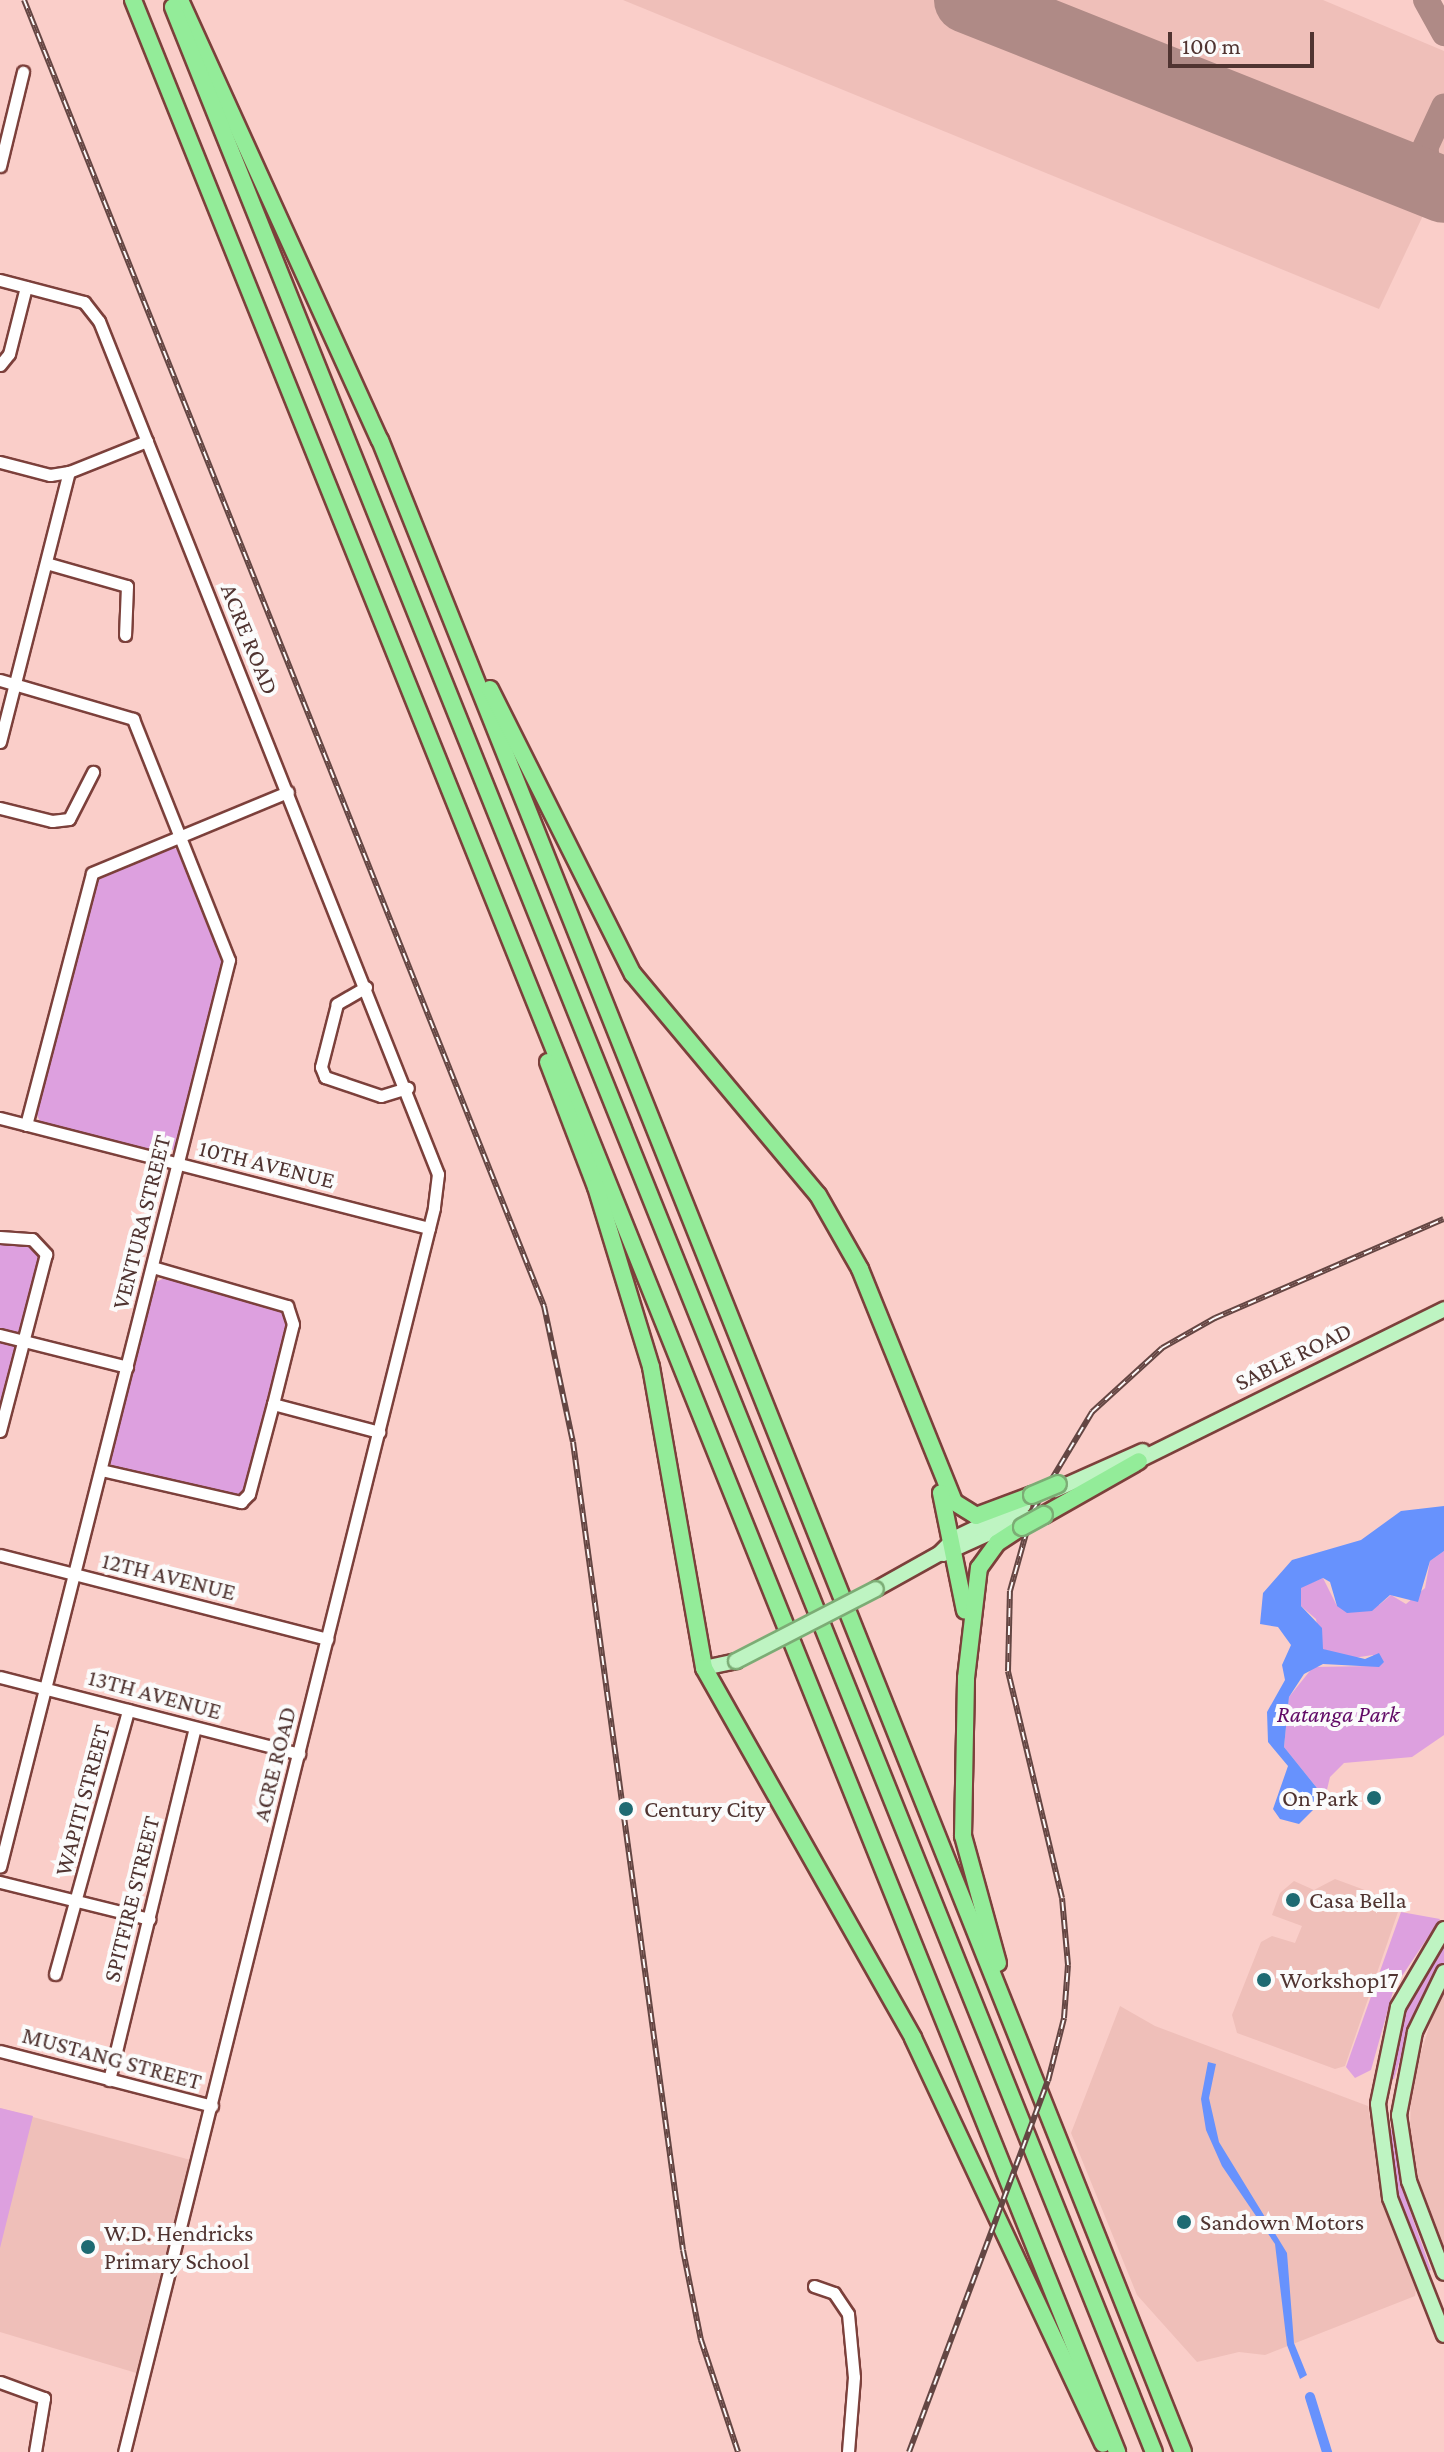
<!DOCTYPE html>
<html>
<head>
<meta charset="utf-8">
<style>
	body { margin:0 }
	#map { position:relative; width:1444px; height:2452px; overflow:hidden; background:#facec9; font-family:"Crimson Pro",serif }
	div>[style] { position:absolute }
	.built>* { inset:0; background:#efbfb9 }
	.green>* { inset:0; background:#dda0df }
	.water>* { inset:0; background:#6792fd }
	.canal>* { height:10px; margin:-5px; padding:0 5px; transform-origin:5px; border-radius:5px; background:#6792fd }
	.taxiway>* { height:26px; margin:-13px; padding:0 13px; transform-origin:13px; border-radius:13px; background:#af8a86 }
	.runway>* { height:66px; margin:-33px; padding:0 33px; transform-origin:33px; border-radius:33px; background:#af8a86 }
	.roads { filter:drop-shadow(2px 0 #7c403b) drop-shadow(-2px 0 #7c403b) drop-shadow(0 2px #7c403b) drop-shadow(0 -2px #7c403b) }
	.minor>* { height:11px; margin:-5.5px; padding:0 5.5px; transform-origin:5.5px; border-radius:5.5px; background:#fff }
	.major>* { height:14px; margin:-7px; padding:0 7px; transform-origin:7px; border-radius:7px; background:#bef4c2 }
	.highway>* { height:16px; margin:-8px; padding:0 8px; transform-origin:8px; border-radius:8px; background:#93ec99 }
	.rail>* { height:6px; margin-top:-3px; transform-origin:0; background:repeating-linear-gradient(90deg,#fbfbfb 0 9px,#644643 0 18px); box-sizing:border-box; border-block:2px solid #644643 }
	.bridges { filter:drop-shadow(2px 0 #7cac75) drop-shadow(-2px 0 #7cac75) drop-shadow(0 2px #7cac75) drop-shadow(0 -2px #7cac75) }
	.major-bridge>* { height:14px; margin:-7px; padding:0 7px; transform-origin:7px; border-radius:7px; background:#bef4c2 }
	.highway-bridge>* { height:16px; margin:-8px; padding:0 8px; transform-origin:8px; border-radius:8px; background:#93ec99 }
	.dots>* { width:22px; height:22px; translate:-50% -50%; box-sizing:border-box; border:4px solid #fbfbfb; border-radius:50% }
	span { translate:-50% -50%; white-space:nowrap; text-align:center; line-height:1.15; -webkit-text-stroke:8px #fbfbfb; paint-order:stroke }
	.street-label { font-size:24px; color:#503431 }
	.park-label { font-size:24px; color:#610a66; font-style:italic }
	.poi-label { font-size:24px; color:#503431 }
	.right { translate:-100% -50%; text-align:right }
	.left { translate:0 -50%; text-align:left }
	.scale { position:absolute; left:1168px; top:32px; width:146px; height:36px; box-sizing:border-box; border:4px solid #503431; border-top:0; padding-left:10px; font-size:24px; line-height:28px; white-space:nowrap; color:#503431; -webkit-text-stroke:6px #fbfbfb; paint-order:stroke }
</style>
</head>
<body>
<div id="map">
	<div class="built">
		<div style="clip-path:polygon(623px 0,1323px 0,1444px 51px,1444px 171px,1379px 309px)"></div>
		<div style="clip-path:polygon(1335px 1879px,1397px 1902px,1399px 1909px,1345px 2066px,1335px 2069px,1237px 2033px,1232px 2015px,1261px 1942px,1272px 1936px,1295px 1943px,1302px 1926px,1272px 1915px,1280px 1893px,1294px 1881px,1314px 1890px)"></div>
		<div style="clip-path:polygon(1444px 1980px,1444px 2261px,1412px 2173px,1410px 2134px,1411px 2084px)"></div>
		<div style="clip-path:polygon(1120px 2006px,1155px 2026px,1368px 2106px,1380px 2179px,1417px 2283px,1415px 2296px,1265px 2355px,1239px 2352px,1197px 2362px,1137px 2295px,1071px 2133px)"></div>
		<div style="clip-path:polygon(0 2108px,198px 2162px,143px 2375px,0 2332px)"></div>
	</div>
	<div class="green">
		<div style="clip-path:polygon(168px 845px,183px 852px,225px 961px,178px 1147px,163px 1155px,42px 1125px,33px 1108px,95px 875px)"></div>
		<div style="clip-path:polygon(13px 1234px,46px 1254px,0 1431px,0 1237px)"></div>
		<div style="clip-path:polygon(167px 1277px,284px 1308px,288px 1322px,245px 1490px,236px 1498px,115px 1469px,108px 1461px,151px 1284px)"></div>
		<div style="clip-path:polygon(1444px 1551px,1444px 1735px,1412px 1757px,1344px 1763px,1330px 1777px,1325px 1798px,1284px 1747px,1289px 1697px,1313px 1667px,1372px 1666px,1373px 1655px,1353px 1658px,1322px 1649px,1316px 1619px,1301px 1606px,1301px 1587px,1323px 1578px,1337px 1606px,1379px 1605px,1391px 1595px,1406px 1604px,1425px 1588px,1430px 1561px)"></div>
		<div style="clip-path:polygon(1401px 1912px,1440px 1919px,1394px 1988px,1371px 2070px,1355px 2078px,1346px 2067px)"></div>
		<div style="clip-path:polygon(1444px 1939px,1444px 1964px,1416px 2008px,1394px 2079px,1387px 2078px,1406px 2005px)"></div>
		<div style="clip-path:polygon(0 2108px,33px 2116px,0 2248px)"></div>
		<div style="clip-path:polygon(1388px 2130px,1395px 2130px,1410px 2211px,1431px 2270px,1425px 2273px,1400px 2212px)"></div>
	</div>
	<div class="water">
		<div style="clip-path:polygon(1444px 1506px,1444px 1551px,1430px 1561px,1418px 1602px,1390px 1595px,1372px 1611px,1347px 1613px,1337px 1606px,1330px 1582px,1323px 1578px,1301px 1588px,1301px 1606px,1322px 1628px,1323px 1649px,1365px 1659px,1379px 1653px,1384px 1662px,1379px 1667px,1323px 1664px,1304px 1674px,1289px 1697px,1284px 1747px,1325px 1798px,1299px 1824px,1280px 1819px,1273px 1809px,1288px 1766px,1268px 1742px,1267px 1712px,1285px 1680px,1282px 1665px,1291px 1645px,1278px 1627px,1260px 1624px,1263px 1593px,1292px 1560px,1361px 1540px,1401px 1511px)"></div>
		<div style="clip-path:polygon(1208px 2062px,1216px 2064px,1209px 2098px,1219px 2142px,1287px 2253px,1294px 2343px,1307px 2375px,1300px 2379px,1287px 2345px,1275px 2244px,1222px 2166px,1206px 2130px,1201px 2099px)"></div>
	</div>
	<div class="canal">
		<div style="left:1310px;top:2397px;width:58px;rotate:72.8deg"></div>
	</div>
	<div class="taxiway">
		<div style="left:1426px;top:0;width:38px;rotate:61deg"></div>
		<div style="left:1426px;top:152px;width:20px;rotate:90deg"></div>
		<div style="left:1426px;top:172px;width:25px;rotate:43deg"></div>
		<div style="left:1379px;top:163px;width:23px;rotate:15deg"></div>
		<div style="left:1401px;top:169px;width:20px;rotate:-24deg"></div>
		<div style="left:1419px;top:161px;width:60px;rotate:-65.2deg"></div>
	</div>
	<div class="runway">
		<div style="left:967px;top:0;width:513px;rotate:21.72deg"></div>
	</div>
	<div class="roads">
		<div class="minor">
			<div style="left:0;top:166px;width:97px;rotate:-76.3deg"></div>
			<div style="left:0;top:280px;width:87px;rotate:14.7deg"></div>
			<div style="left:84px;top:302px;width:24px;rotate:52deg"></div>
			<div style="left:99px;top:321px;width:918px;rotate:68.33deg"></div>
			<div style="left:438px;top:1174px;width:34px;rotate:97deg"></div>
			<div style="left:434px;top:1208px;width:1282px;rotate:103.99deg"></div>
			<div style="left:0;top:365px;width:14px;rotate:-51deg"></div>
			<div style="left:9px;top:354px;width:69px;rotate:-75.8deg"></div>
			<div style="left:0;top:462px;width:52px;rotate:14.6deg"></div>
			<div style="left:50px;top:475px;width:19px;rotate:-9deg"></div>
			<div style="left:46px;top:563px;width:84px;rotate:15.9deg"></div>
			<div style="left:127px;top:586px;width:49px;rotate:92.3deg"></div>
			<div style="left:0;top:680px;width:139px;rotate:16.3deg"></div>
			<div style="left:133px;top:719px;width:259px;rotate:68.3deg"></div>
			<div style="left:229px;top:960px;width:935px;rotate:104.17deg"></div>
			<div style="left:0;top:742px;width:279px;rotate:-75.7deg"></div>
			<div style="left:69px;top:472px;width:84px;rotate:-21.7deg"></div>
			<div style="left:0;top:808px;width:54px;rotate:14deg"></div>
			<div style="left:52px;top:821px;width:17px;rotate:-7deg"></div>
			<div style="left:69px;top:819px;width:53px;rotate:-62.9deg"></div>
			<div style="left:366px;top:987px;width:34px;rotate:150deg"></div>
			<div style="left:337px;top:1004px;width:65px;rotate:104.3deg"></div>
			<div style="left:321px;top:1067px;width:11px;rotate:68deg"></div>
			<div style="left:325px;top:1077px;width:59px;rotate:18.7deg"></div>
			<div style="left:381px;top:1096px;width:28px;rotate:-17deg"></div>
			<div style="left:0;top:1118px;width:443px;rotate:14.4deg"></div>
			<div style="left:26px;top:1125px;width:260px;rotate:-75.3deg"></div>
			<div style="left:92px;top:873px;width:212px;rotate:-22.5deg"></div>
			<div style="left:0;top:1237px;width:32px;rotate:4deg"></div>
			<div style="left:32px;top:1239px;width:21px;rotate:47deg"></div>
			<div style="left:46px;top:1254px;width:183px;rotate:104.6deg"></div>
			<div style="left:0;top:1335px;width:131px;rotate:14.1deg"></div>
			<div style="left:273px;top:1404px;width:110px;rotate:14.8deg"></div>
			<div style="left:101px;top:1470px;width:144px;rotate:12.9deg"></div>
			<div style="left:241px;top:1502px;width:11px;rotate:-45deg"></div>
			<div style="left:249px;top:1494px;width:93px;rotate:-75.1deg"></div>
			<div style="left:273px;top:1404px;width:82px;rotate:-76deg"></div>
			<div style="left:293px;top:1324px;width:19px;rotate:-108deg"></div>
			<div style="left:287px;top:1306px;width:140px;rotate:-163.8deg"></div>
			<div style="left:0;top:1555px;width:338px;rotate:14.4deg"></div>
			<div style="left:0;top:1677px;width:309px;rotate:14.4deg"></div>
			<div style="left:0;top:1882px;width:154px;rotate:13.9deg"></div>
			<div style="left:55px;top:1974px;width:274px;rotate:-74.5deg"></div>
			<div style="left:0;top:2051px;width:219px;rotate:14.5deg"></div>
			<div style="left:109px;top:2080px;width:362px;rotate:-76.3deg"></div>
			<div style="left:814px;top:2286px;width:21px;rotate:19deg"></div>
			<div style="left:834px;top:2293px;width:25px;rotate:56deg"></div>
			<div style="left:848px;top:2314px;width:63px;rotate:84.6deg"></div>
			<div style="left:854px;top:2377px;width:75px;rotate:94.6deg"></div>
			<div style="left:0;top:2382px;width:47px;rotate:20deg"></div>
			<div style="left:44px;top:2398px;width:55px;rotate:99.5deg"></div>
		</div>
		<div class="major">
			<div style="left:1129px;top:1465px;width:352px;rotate:-26.3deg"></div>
			<div style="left:1055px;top:1490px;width:96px;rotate:-23.9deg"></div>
			<div style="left:943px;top:1554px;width:90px;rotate:-24.3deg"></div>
			<div style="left:876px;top:1589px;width:72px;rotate:-29.1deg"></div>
			<div style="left:939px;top:1554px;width:23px;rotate:-45deg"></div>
			<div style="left:955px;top:1538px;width:76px;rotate:-25.6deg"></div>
			<div style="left:704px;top:1668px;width:33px;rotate:-12deg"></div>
			<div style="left:1444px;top:1929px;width:91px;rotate:120.5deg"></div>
			<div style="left:1398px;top:2007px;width:99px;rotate:101.7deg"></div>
			<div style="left:1378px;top:2104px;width:95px;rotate:82.7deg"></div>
			<div style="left:1390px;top:2198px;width:147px;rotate:68.5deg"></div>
			<div style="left:1444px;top:1972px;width:67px;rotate:115.8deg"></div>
			<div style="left:1415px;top:2032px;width:85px;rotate:100.9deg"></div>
			<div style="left:1399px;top:2115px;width:67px;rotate:81.4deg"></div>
			<div style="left:1409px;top:2181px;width:98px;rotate:69.2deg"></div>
		</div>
		<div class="highway">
			<div style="left:133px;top:0;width:2642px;rotate:68.13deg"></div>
			<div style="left:180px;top:0;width:483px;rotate:65.6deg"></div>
			<div style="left:380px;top:440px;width:2166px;rotate:68.24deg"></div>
			<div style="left:173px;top:7px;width:2634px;rotate:68.14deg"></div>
			<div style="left:490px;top:689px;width:319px;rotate:63.4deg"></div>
			<div style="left:633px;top:974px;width:288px;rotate:50.1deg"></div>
			<div style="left:818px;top:1195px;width:85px;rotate:60.4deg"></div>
			<div style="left:860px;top:1269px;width:251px;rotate:68deg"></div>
			<div style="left:954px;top:1502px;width:26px;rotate:32deg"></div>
			<div style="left:976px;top:1516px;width:60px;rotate:-20.6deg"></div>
			<div style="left:548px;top:1062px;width:134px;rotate:69deg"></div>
			<div style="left:596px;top:1187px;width:188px;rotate:73deg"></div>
			<div style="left:651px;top:1367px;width:306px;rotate:80deg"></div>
			<div style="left:704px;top:1668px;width:425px;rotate:60.5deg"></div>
			<div style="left:913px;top:2038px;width:448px;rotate:64.9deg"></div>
			<div style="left:941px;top:1493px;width:120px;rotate:78.5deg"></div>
			<div style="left:1044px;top:1515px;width:109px;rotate:-29.6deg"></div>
			<div style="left:998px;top:1963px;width:132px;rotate:-105.4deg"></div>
			<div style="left:963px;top:1836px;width:158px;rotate:-88.9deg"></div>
			<div style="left:966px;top:1678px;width:111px;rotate:-83.3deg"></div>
			<div style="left:979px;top:1568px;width:31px;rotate:-54deg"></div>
			<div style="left:997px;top:1543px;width:30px;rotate:-33deg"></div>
		</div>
	</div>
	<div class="rail">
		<div style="left:24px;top:0;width:1406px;rotate:68.29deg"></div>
		<div style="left:544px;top:1306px;width:139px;rotate:78deg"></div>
		<div style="left:573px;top:1442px;width:815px;rotate:82.25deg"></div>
		<div style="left:683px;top:2250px;width:92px;rotate:78.7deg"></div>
		<div style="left:701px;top:2340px;width:118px;rotate:71.7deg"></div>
		<div style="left:909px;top:2452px;width:396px;rotate:-69.5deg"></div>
		<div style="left:1048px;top:2081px;width:65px;rotate:-75.7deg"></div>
		<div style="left:1064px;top:2018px;width:53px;rotate:-85.7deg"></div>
		<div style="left:1068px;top:1965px;width:67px;rotate:-95.1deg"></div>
		<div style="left:1062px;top:1898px;width:233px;rotate:-103.4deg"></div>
		<div style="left:1008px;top:1671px;width:80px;rotate:-88.6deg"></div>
		<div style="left:1010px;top:1591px;width:82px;rotate:-74.4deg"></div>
		<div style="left:1032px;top:1512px;width:117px;rotate:-59deg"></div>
		<div style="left:1092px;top:1412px;width:95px;rotate:-42.4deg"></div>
		<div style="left:1162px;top:1348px;width:61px;rotate:-29.5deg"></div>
		<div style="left:1215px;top:1318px;width:249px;rotate:-23.4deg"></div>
	</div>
	<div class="bridges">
		<div class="major-bridge">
			<div style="left:736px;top:1661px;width:157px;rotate:-27.2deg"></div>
		</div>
		<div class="highway-bridge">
			<div style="left:1032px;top:1495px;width:28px;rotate:-23deg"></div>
			<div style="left:1022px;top:1527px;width:25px;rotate:-29deg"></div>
		</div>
	</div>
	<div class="dots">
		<div style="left:1374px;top:1798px;background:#1e6a72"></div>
		<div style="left:626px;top:1809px;background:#1e6a72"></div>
		<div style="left:1293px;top:1900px;background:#1e6a72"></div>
		<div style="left:1264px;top:1980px;background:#1e6a72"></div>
		<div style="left:1184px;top:2222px;background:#1e6a72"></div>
		<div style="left:88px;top:2247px;background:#1e6a72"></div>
	</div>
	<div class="street-label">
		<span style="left:250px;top:639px;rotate:68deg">ACRE ROAD</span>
		<span style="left:267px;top:1164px;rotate:14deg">10TH AVENUE</span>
		<span style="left:141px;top:1222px;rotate:-76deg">VENTURA STREET</span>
		<span style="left:1293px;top:1356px;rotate:-26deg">SABLE ROAD</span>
		<span style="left:169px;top:1576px;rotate:14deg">12TH AVENUE</span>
		<span style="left:155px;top:1694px;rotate:15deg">13TH AVENUE</span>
		<span style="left:274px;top:1764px;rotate:-76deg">ACRE ROAD</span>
		<span style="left:82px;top:1800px;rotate:-75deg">WAPITI STREET</span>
		<span style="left:131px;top:1899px;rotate:-76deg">SPITFIRE STREET</span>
		<span style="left:112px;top:2058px;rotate:15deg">MUSTANG STREET</span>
	</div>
	<div class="park-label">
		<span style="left:1338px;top:1714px">Ratanga Park</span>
	</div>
	<div class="poi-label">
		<span class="right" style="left:1358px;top:1798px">On Park</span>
		<span class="left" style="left:644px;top:1809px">Century City</span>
		<span class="left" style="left:1309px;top:1900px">Casa Bella</span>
		<span class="left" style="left:1280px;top:1980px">Workshop17</span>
		<span class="left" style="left:1200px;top:2222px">Sandown Motors</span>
		<span class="left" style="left:104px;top:2247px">W.D. Hendricks<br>Primary School</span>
	</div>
	<div class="scale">100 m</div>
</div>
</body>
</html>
